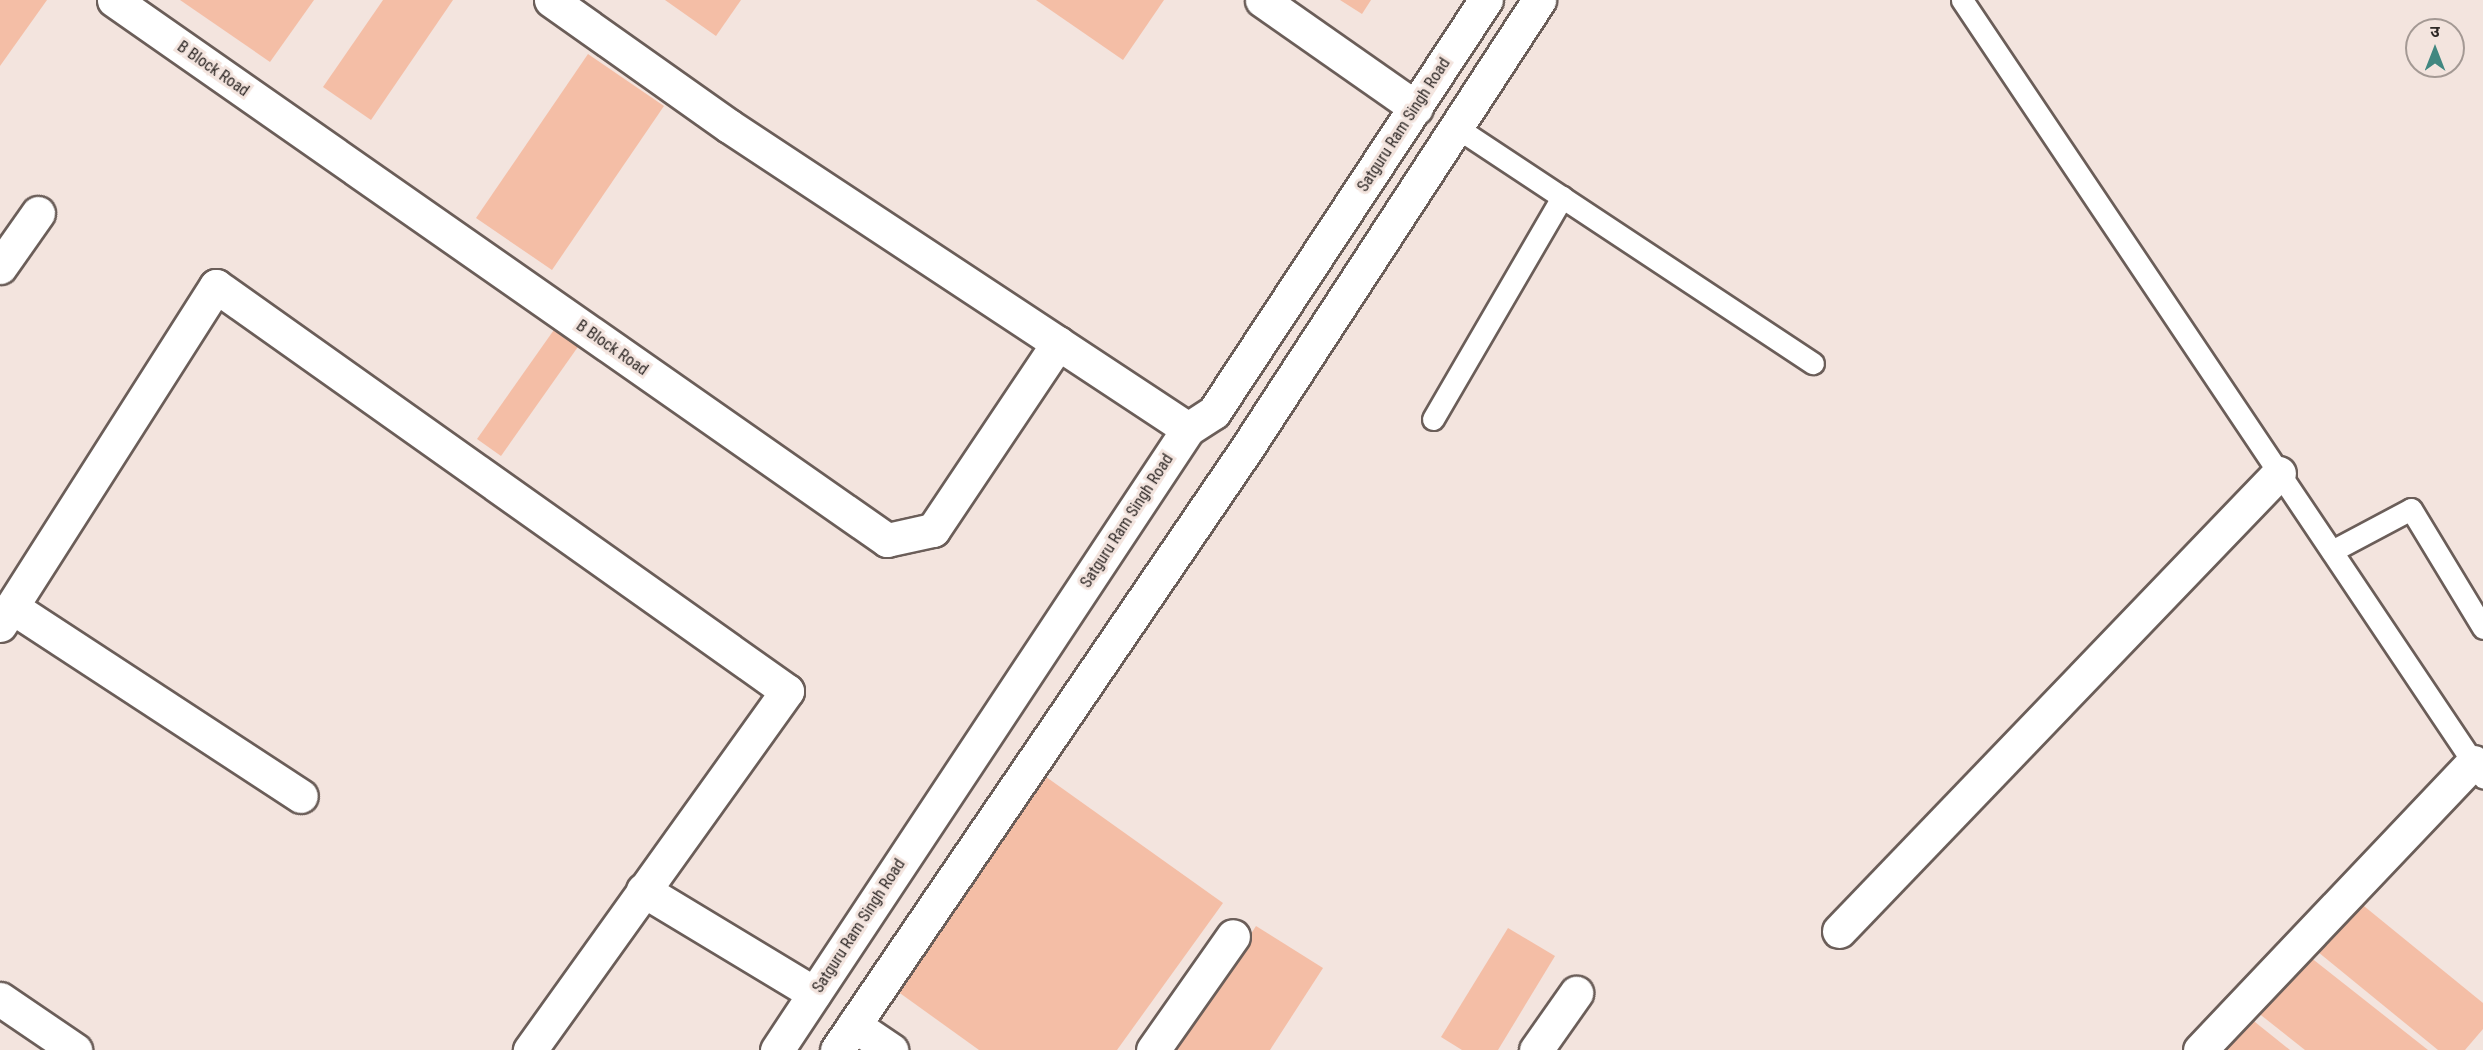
<!DOCTYPE html>
<html>
<head>
<meta charset="utf-8">
<style>
	body { margin:0 }
	#map { position:relative; width:2483px; height:1050px; overflow:hidden; background:#f3e4de; font-family:"Roboto Condensed","Noto Sans Devanagari",sans-serif }
	div>[style] { position:absolute }
	.building>* { inset:0; background:#f4bea6 }
	.roads { filter:drop-shadow(2px 0 #6b5e59) drop-shadow(-2px 0 #6b5e59) drop-shadow(0 2px #6b5e59) drop-shadow(0 -2px #6b5e59) }
	.lane>* { height:21px; margin:-10.5px; padding:0 10.5px; transform-origin:10.5px; border-radius:10.5px; background:#fff }
	.street>* { height:33px; margin:-16.5px; padding:0 16.5px; transform-origin:16.5px; border-radius:16.5px; background:#fff }
	.secondary>* { height:33px; margin:-16.5px; padding:0 16.5px; transform-origin:16.5px; border-radius:16.5px; background:#fff }
	span { translate:-50% -50%; white-space:nowrap; text-align:center; line-height:1.15; -webkit-text-stroke:6px #f3e4de; paint-order:stroke }
	.street-label { font-size:16px; color:#2e2826 }
	.north { position:absolute; left:2405px; top:18px; width:60px; height:60px; box-sizing:border-box; background:#f3e4de; border:2px solid #a49994; border-radius:50%; rotate:0deg; font-size:16px; font-weight:700; line-height:24px; text-align:center; color:#2e2826 }
	.north::after { content:''; display:block; margin:auto; width:21px; height:27px; background:#418780; clip-path:polygon(50% 0,100% 100%,50% 72%,0 100%) }
</style>
</head>
<body>
<div id="map">
	<div class="building">
		<div style="clip-path:polygon(0 0,47px 0,0 66px)"></div>
		<div style="clip-path:polygon(180px 0,314px 0,270px 62px)"></div>
		<div style="clip-path:polygon(383px 0,453px 0,371px 120px,323px 87px)"></div>
		<div style="clip-path:polygon(665px 0,741px 0,716px 36px)"></div>
		<div style="clip-path:polygon(1036px 0,1164px 0,1123px 60px)"></div>
		<div style="clip-path:polygon(1340px 0,1371px 0,1362px 14px)"></div>
		<div style="clip-path:polygon(588px 54px,664px 106px,552px 270px,476px 218px)"></div>
		<div style="clip-path:polygon(563px 317px,587px 334px,501px 456px,477px 439px)"></div>
		<div style="clip-path:polygon(1042px 774px,1223px 903px,1117px 1050px,979px 1050px,890px 986px)"></div>
		<div style="clip-path:polygon(2359px 902px,2483px 1003px,2483px 1029px,2465px 1050px,2438px 1050px,2318px 952px)"></div>
		<div style="clip-path:polygon(1256px 926px,1323px 968px,1270px 1050px,1176px 1050px)"></div>
		<div style="clip-path:polygon(1508px 928px,1555px 956px,1498px 1050px,1462px 1050px,1441px 1037px)"></div>
		<div style="clip-path:polygon(2305px 953px,2428px 1050px,2305px 1050px,2257px 1012px)"></div>
		<div style="clip-path:polygon(2250px 1018px,2290px 1050px,2225px 1050px)"></div>
	</div>
	<div class="roads">
		<div class="lane">
			<div style="left:1962px;top:0;width:936px;rotate:56.16deg"></div>
			<div style="left:1456px;top:127px;width:428px;rotate:33.5deg"></div>
			<div style="left:1433px;top:419px;width:257px;rotate:-59.8deg"></div>
			<div style="left:2332px;top:551px;width:89px;rotate:-28deg"></div>
			<div style="left:2411px;top:509px;width:139px;rotate:58.8deg"></div>
		</div>
		<div class="street">
			<div style="left:114px;top:0;width:943px;rotate:34.94deg"></div>
			<div style="left:887px;top:540px;width:47px;rotate:-12.3deg"></div>
			<div style="left:933px;top:530px;width:225px;rotate:-56.2deg"></div>
			<div style="left:551px;top:0;width:218px;rotate:35.3deg"></div>
			<div style="left:729px;top:126px;width:550px;rotate:33.43deg"></div>
			<div style="left:1262px;top:0;width:188px;rotate:35deg"></div>
			<div style="left:0;top:267px;width:66px;rotate:-54.9deg"></div>
			<div style="left:12px;top:607px;width:345px;rotate:33.2deg"></div>
			<div style="left:0;top:625px;width:402px;rotate:-57.5deg"></div>
			<div style="left:216px;top:286px;width:700px;rotate:35.35deg"></div>
			<div style="left:787px;top:691px;width:442px;rotate:125.6deg"></div>
			<div style="left:643px;top:890px;width:200px;rotate:31.1deg"></div>
			<div style="left:1839px;top:931px;width:635px;rotate:-46.15deg"></div>
			<div style="left:854px;top:1025px;width:45px;rotate:34deg"></div>
			<div style="left:1153px;top:1050px;width:139px;rotate:-54.9deg"></div>
			<div style="left:1536px;top:1050px;width:70px;rotate:-54.9deg"></div>
			<div style="left:2200px;top:1050px;width:397px;rotate:-46.5deg"></div>
		</div>
		<div class="secondary">
			<div style="left:0;top:999px;width:91px;rotate:34.2deg"></div>
			<div style="left:777px;top:1050px;width:745px;rotate:-56.5deg"></div>
			<div style="left:1188px;top:429px;width:31px;rotate:-33deg"></div>
			<div style="left:1214px;top:412px;width:494px;rotate:-56.6deg"></div>
			<div style="left:837px;top:1050px;width:728px;rotate:-55.74deg"></div>
			<div style="left:1247px;top:448px;width:535px;rotate:-56.9deg"></div>
		</div>
	</div>
	<div class="street-label">
		<span style="left:213px;top:69px;rotate:35deg">B Block Road</span>
		<span style="left:1404px;top:125px;rotate:-57deg">Satguru Ram Singh Road</span>
		<span style="left:612px;top:348px;rotate:35deg">B Block Road</span>
		<span style="left:1127px;top:521px;rotate:-57deg">Satguru Ram Singh Road</span>
		<span style="left:859px;top:926px;rotate:-57deg">Satguru Ram Singh Road</span>
	</div>
	<div class="north">उ</div>
</div>
</body>
</html>
